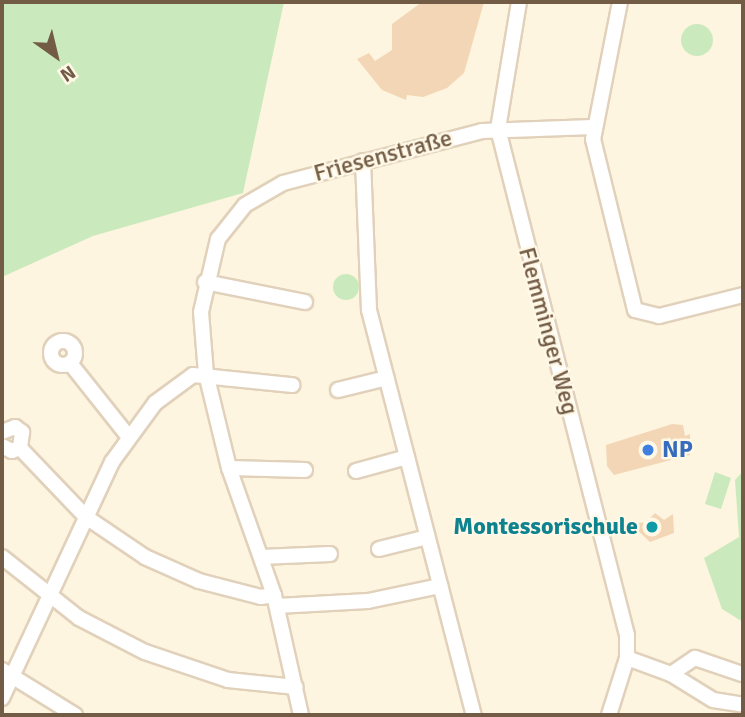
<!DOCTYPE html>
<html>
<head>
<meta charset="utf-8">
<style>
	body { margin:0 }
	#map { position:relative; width:745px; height:717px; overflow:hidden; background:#fdf5df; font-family:Signika,sans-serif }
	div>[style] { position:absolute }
	.green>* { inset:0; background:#caeabe }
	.round { border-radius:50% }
	.building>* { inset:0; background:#f3d6b6 }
	.roads { filter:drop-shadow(2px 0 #e1d1bb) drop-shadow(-2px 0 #e1d1bb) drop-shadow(0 2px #e1d1bb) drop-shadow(0 -2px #e1d1bb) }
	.minor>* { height:14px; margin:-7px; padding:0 7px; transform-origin:7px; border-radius:7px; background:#fff }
	.minor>.ring { margin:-7px; padding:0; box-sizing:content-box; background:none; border:14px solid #fff; border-radius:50% }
	.dots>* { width:19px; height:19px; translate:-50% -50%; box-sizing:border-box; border:4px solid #fff8e6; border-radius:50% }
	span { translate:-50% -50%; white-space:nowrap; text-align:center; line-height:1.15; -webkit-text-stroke:5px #fff8e6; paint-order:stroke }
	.street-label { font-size:24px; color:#735c46 }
	.shop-label { font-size:24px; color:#366cbe; font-weight:700 }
	.left { translate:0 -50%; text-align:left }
	.culture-label { font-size:24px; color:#0d838f; font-weight:700 }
	.right { translate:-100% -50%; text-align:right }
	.frame { position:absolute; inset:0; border:4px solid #735c46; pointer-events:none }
	.north { position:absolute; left:21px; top:21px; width:70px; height:70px; -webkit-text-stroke:5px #fff8e6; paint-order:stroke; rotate:146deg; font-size:19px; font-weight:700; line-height:28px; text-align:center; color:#735c46 }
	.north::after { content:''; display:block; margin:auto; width:24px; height:32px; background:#735c46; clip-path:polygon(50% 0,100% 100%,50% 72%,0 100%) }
</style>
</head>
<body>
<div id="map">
	<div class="green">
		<div style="clip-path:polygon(2px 2px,284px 2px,243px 193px,93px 236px,2px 277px)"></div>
		<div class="round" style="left:681px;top:24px;width:32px;height:32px"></div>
		<div class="round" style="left:333px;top:274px;width:26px;height:26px"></div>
		<div style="clip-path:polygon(743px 471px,743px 622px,722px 609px,704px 558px,739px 537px,735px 480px)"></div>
		<div style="clip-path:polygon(715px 472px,731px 478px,721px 509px,705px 504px)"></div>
	</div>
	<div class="building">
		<div style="clip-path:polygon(422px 2px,484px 2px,464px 73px,447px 88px,423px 97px,407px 95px,406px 100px,382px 90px,357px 59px,369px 53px,375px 61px,392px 50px,392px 24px)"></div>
		<div style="clip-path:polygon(672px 424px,683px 425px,685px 436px,690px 434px,690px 455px,614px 475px,607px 466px,606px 445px)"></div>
		<div style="clip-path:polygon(655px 513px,664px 520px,673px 514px,674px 533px,650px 542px,631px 524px,646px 522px)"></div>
	</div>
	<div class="roads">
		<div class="minor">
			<div style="left:519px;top:2px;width:129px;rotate:99.4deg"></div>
			<div style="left:498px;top:129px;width:522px;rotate:75.7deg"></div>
			<div style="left:627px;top:635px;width:23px;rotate:90deg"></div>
			<div style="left:627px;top:658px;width:60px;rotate:107.5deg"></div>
			<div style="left:620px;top:2px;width:140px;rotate:101.1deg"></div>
			<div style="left:593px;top:139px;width:176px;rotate:76.2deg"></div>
			<div style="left:635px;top:310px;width:25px;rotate:14deg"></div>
			<div style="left:659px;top:316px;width:87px;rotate:-14deg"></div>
			<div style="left:363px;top:161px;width:149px;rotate:87.7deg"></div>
			<div style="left:369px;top:310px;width:418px;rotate:75.5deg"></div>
			<div style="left:205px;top:282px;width:102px;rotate:11.3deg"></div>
			<div class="ring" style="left:51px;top:341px;width:10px;height:10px"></div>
			<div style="left:70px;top:363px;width:93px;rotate:51.5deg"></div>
			<div style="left:338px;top:390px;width:50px;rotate:-13.8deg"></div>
			<div style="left:2px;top:432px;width:14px;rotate:-21deg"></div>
			<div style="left:15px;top:427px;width:9px;rotate:36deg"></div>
			<div style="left:22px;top:432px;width:16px;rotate:97deg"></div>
			<div style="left:2px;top:446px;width:11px;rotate:27deg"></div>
			<div style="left:12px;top:451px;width:9px;rotate:-21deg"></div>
			<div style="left:20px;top:448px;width:95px;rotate:46.3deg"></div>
			<div style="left:86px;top:517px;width:71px;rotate:34.1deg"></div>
			<div style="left:145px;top:557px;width:59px;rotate:24deg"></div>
			<div style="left:199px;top:581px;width:64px;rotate:14.5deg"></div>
			<div style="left:261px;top:597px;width:13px;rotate:-9deg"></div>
			<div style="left:229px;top:468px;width:76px;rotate:1.5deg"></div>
			<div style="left:356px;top:471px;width:53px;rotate:-15.4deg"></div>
			<div style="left:379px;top:549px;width:50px;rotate:-13.8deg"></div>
			<div style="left:2px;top:557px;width:98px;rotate:38.4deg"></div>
			<div style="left:79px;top:618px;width:74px;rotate:27.3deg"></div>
			<div style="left:145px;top:652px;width:88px;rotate:18.6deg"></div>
			<div style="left:228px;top:680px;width:68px;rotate:5.9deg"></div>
			<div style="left:261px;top:557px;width:69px;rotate:-2.5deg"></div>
			<div style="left:277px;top:606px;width:91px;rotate:-3.1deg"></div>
			<div style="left:368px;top:601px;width:74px;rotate:-11.8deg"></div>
			<div style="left:627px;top:658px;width:47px;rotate:20deg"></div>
			<div style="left:671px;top:674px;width:49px;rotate:31.8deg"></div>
			<div style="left:713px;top:700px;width:30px;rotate:9deg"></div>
			<div style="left:2px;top:670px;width:86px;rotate:31.7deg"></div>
			<div style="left:671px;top:674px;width:29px;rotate:-34deg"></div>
			<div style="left:695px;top:658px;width:50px;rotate:18.8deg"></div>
			<div style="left:2px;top:698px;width:260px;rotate:-65deg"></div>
			<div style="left:112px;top:462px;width:73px;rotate:-53.9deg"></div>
			<div style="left:155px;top:403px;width:47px;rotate:-36.4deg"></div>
			<div style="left:193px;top:375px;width:100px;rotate:5.8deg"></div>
			<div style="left:301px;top:715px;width:123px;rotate:-102.7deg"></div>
			<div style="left:274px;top:595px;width:135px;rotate:-109.5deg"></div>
			<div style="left:229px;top:468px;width:97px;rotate:-103.7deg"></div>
			<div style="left:206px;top:374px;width:62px;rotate:-94.6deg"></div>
			<div style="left:201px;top:312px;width:75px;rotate:-76.9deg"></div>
			<div style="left:218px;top:239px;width:43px;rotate:-51.5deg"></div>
			<div style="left:245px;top:205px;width:44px;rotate:-30.1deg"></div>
			<div style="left:283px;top:183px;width:206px;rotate:-14.6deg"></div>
			<div style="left:482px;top:131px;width:111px;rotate:-2.1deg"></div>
		</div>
	</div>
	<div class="dots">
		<div style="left:648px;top:450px;background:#3f7fe0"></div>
		<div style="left:652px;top:527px;background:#0f9aa8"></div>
	</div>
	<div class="street-label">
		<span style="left:383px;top:156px;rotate:-15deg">Friesenstraße</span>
		<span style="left:548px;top:331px;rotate:75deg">Flemminger Weg</span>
	</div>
	<div class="shop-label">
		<span class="left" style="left:662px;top:450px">NP</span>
	</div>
	<div class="culture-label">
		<span class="right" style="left:638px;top:527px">Montessorischule</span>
	</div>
	<div class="frame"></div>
	<div class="north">N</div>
</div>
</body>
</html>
